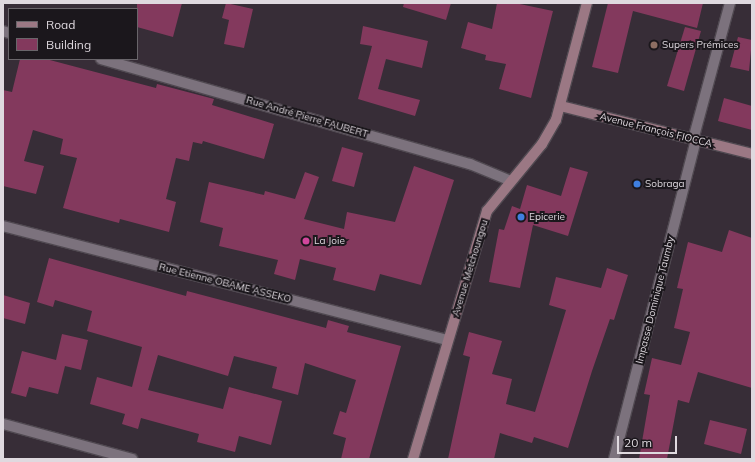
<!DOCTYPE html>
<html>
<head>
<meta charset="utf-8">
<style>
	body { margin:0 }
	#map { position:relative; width:755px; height:462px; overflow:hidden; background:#372d37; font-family:Mulish,sans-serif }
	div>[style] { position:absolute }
	.building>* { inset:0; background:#83395d }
	.roads { filter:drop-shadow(1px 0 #504951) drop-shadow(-1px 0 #504951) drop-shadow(0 1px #504951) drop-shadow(0 -1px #504951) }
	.street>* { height:10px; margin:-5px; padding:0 5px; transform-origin:5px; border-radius:5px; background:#7c727d }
	.secondary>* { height:10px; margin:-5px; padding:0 5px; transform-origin:5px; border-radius:5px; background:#9b7884 }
	.dots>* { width:11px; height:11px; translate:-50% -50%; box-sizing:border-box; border:2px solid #1b171c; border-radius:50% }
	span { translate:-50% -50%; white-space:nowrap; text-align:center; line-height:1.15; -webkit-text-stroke:4px #1b171c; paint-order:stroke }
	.poi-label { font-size:10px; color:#dfd9df }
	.left { translate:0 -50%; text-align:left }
	.street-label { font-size:10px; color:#dfd9df }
	.frame { position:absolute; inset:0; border:4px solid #dfd9df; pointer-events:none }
	.legend { position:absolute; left:8px; top:8px; width:130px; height:52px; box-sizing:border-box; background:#1b171c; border:1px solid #69656a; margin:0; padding:5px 7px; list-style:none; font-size:12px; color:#dfd9df }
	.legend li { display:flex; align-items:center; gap:8px; height:20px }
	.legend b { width:20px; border:1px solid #69656a }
	.scale { position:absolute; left:617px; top:436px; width:60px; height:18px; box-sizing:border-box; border:2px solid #dfd9df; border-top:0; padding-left:5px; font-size:12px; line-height:14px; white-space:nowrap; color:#dfd9df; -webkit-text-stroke:3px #1b171c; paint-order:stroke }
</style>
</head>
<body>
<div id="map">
	<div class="building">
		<div style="clip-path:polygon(137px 3px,182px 3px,173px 37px,137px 27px)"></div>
		<div style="clip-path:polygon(226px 3px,253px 9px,244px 48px,224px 44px,229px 20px,222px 18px)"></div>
		<div style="clip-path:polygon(404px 3px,451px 3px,446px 20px,403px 7px)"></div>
		<div style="clip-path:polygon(497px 3px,515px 3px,553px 11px,531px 98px,499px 89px,506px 64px,485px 60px,486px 55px,461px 48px,468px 22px,492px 29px)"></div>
		<div style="clip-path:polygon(608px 3px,703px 3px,697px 28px,633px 11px,618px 73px,592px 67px)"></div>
		<div style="clip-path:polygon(363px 26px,428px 41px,422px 68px,386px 59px,378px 89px,420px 100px,415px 116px,358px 99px,372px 46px,360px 44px)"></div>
		<div style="clip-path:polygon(685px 27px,701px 31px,684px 91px,667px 86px)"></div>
		<div style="clip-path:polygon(738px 37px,752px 40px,749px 71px,730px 67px)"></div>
		<div style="clip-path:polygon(20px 59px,46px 59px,156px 88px,157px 84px,214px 99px,212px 105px,274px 124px,264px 159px,203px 141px,202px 144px,193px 142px,189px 161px,176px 158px,166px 199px,176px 202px,169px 232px,120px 219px,119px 223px,63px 208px,77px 158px,60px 154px,63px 139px,33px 130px,24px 161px,44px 166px,36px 194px,3px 186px,3px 90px,12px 92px)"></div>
		<div style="clip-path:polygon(724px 98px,752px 106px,752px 130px,718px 121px)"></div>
		<div style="clip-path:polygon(342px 147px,363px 153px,354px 187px,332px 181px)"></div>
		<div style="clip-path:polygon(414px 166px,454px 180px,421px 285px,380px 274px,375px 291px,333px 280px,336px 268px,300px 259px,295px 280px,274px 274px,278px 260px,219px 246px,223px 228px,200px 222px,209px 182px,264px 195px,265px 191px,295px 199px,305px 172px,319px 177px,304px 219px,344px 229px,347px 212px,395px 222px)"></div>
		<div style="clip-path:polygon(570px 167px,588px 172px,568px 236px,533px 225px,520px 288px,489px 282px,499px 229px,504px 230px,512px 206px,520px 209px,527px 185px,561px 196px)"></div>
		<div style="clip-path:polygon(729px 230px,752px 238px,752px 388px,698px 372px,689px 403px,678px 400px,667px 459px,639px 459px,650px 395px,644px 394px,652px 358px,681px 365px,690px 332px,674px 328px,683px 289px,677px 288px,688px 242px,722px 252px)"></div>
		<div style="clip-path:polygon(49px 258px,186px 296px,187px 291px,326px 328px,328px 320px,349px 326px,347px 332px,401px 346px,369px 459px,341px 459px,346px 438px,333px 434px,340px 411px,346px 413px,356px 380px,305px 363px,298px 395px,272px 388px,277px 367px,234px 356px,228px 376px,158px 355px,148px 390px,223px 409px,229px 387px,282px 401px,271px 445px,239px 436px,235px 452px,197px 442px,199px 434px,141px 418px,138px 429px,122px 424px,125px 414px,90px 404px,97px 377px,132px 387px,142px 347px,87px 331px,92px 311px,55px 300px,53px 307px,37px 302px)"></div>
		<div style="clip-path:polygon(607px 268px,628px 275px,614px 320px,610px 319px,592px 371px,568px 448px,534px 437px,532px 443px,500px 433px,494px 459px,448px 459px,470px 357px,463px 355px,469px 332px,502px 341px,492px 374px,512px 379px,506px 404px,535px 412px,566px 310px,549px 305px,556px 277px,601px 288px)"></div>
		<div style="clip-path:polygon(3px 295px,30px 303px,25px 324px,3px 318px)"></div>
		<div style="clip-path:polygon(62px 334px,88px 340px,81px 370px,65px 366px,58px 394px,29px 387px,26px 397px,11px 393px,22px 351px,56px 360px)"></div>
		<div style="clip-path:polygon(710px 420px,747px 429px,741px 454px,704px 444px)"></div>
	</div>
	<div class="roads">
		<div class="street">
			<div style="left:3px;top:31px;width:6px;rotate:18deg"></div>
			<div style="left:101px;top:59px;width:384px;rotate:15.9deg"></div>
			<div style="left:470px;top:164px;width:44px;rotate:22.5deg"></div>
			<div style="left:693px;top:140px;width:142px;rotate:-74.9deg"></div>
			<div style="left:3px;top:226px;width:459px;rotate:14.4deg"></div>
			<div style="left:3px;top:424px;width:134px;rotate:15.2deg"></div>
			<div style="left:614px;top:459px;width:329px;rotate:-75.6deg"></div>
		</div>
		<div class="secondary">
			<div style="left:561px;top:106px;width:197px;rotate:14.1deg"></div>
			<div style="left:413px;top:459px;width:259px;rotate:-73.4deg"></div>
			<div style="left:487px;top:211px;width:87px;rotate:-50.6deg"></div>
			<div style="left:542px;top:144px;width:28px;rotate:-60deg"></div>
			<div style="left:556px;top:120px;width:121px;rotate:-75.2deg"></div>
		</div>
	</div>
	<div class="dots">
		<div style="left:654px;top:45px;background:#8d6e63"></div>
		<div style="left:637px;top:184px;background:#3f7fe0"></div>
		<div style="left:521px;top:217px;background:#3f7fe0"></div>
		<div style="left:306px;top:241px;background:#d1479c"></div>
	</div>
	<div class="poi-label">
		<span class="left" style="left:662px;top:45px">Supers Prémices</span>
		<span class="left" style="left:645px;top:184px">Sobraga</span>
		<span class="left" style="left:529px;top:217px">Epicerie</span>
		<span class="left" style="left:314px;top:241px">La Joie</span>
	</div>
	<div class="street-label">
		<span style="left:307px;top:117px;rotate:16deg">Rue André Pierre FAUBERT</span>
		<span style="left:656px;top:130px;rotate:14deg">Avenue François FIOCCA</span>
		<span style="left:470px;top:268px;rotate:-73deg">Avenue Metchoungou</span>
		<span style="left:225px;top:283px;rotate:14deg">Rue Etienne OBAME ASSEKO</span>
		<span style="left:655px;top:300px;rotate:-76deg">Impasse Dominique Taumby</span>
	</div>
	<div class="frame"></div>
	<ul class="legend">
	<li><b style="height:5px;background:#9b7884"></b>Road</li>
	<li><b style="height:11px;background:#83395d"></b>Building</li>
	</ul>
	<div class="scale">20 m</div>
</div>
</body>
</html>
